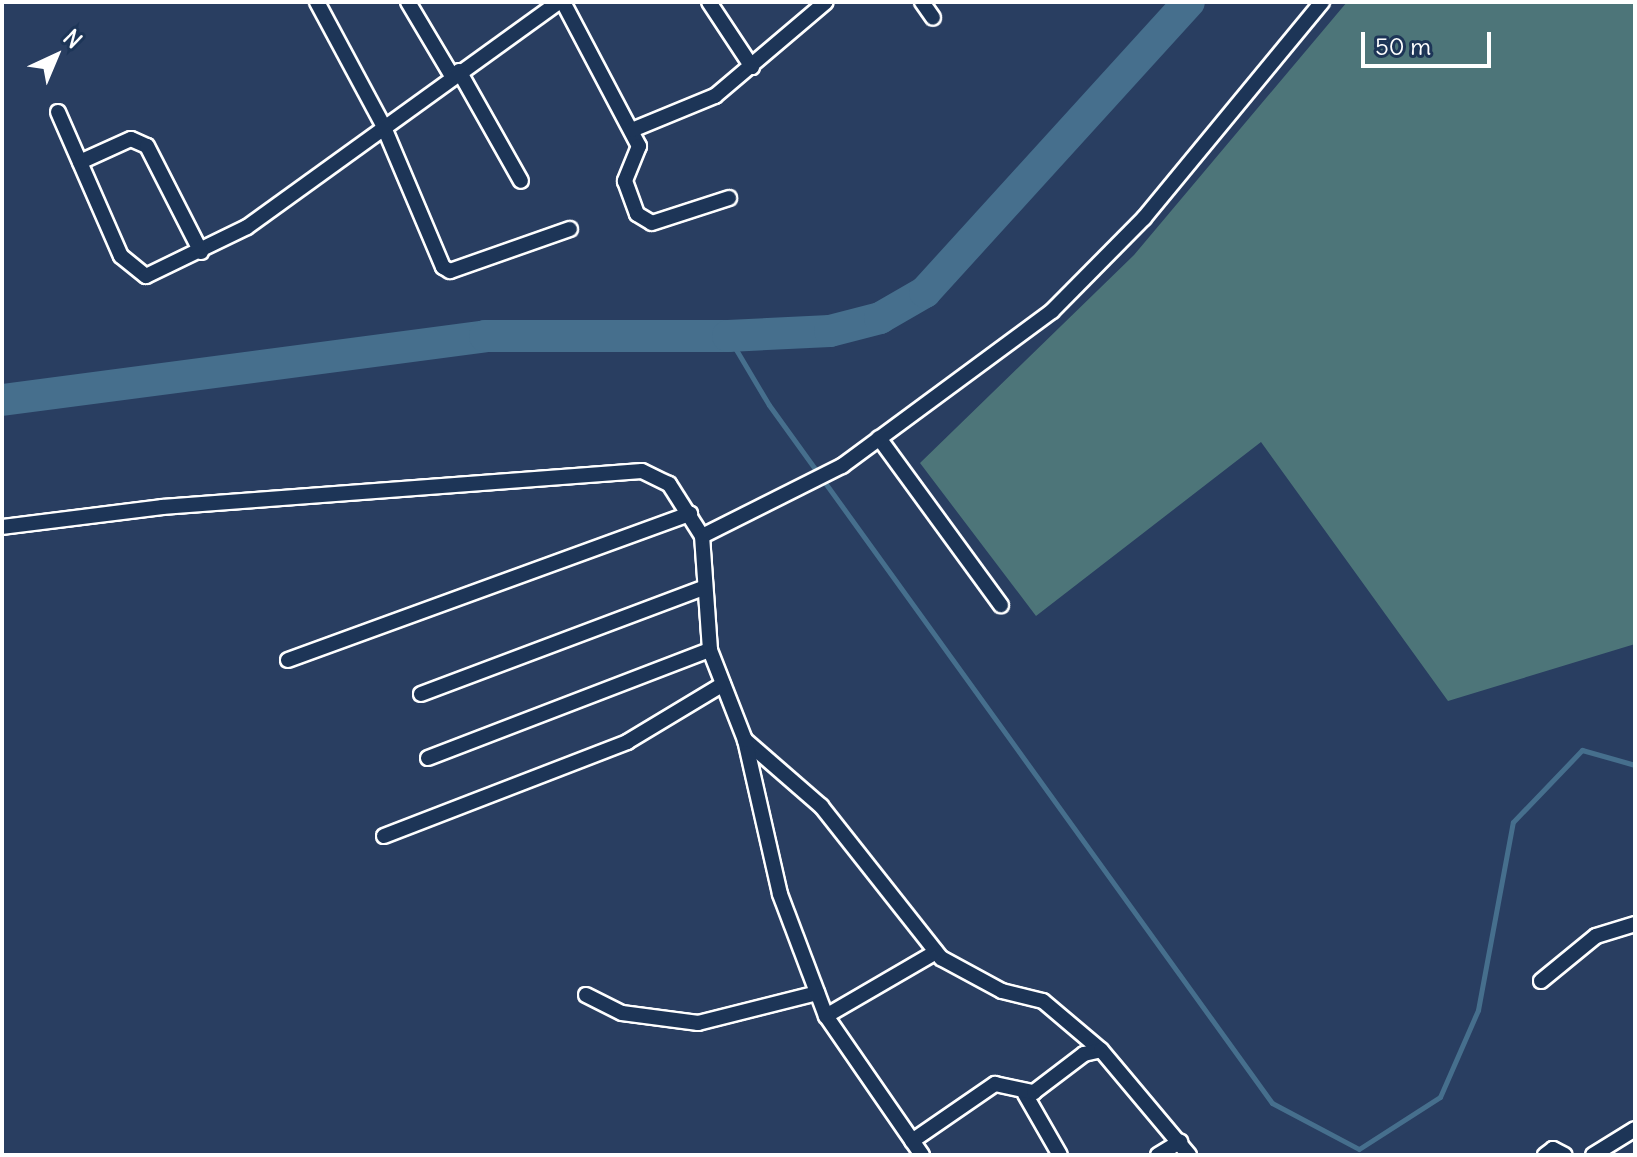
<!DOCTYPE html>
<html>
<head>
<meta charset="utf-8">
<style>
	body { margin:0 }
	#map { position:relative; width:1637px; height:1157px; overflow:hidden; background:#293e61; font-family:Delius,sans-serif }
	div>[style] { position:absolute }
	.green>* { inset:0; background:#4d7579 }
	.stream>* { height:5px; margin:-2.5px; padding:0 2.5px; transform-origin:2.5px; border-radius:2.5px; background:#466f8d }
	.river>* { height:32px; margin:-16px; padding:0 16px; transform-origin:16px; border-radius:16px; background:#466f8d }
	.roads { filter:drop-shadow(2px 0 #fff) drop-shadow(-2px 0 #fff) drop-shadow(0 2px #fff) drop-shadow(0 -2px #fff) }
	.minor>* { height:14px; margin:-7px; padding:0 7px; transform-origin:7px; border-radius:7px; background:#1d3557 }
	span { translate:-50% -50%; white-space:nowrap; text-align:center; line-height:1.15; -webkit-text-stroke:6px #1d3557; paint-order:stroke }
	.frame { position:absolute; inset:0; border:4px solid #fff; pointer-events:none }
	.north { position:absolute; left:16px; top:16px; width:80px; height:80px; -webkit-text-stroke:6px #1d3557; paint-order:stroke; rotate:44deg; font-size:22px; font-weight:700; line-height:32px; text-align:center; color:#fff }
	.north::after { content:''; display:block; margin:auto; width:28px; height:36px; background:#fff; clip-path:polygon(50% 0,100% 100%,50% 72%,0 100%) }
	.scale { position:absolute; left:1361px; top:32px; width:130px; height:36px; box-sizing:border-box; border:4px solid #fff; border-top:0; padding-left:10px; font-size:24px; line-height:28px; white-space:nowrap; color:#fff; -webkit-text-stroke:6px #1d3557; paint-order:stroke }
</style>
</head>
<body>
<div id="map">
	<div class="green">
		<div style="clip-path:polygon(1347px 2px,1635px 2px,1635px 644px,1448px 701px,1261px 442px,1036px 616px,920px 463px,1134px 255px)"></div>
	</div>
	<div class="stream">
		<div style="left:728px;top:336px;width:80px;rotate:59.3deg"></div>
		<div style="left:769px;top:405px;width:860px;rotate:54.22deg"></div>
		<div style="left:1272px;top:1103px;width:98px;rotate:27.9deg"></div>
		<div style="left:1359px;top:1149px;width:96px;rotate:-32.7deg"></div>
		<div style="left:1440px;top:1097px;width:95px;rotate:-66.4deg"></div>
		<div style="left:1478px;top:1010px;width:191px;rotate:-79.5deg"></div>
		<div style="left:1513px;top:822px;width:100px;rotate:-46.2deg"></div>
		<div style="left:1582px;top:750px;width:55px;rotate:15.8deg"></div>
	</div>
	<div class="river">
		<div style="left:2px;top:400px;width:487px;rotate:-7.5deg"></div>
		<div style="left:485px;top:336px;width:243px"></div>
		<div style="left:728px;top:336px;width:102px;rotate:-2.8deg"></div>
		<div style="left:830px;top:331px;width:52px;rotate:-14.6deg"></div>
		<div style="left:880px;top:318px;width:52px;rotate:-30deg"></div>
		<div style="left:925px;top:292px;width:392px;rotate:-47.7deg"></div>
	</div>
	<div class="roads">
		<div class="minor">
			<div style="left:317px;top:2px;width:140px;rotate:61.8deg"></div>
			<div style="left:383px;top:125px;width:154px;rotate:67.1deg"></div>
			<div style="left:443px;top:267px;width:8px;rotate:30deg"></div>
			<div style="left:450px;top:271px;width:127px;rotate:-19.3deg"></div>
			<div style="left:408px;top:2px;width:86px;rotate:59.3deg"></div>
			<div style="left:563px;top:2px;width:163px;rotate:62.2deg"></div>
			<div style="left:639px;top:146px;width:38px;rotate:112deg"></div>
			<div style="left:625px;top:181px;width:35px;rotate:70deg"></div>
			<div style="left:637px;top:214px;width:17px;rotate:31deg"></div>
			<div style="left:652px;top:223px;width:81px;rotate:-18deg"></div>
			<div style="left:709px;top:2px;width:78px;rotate:56.5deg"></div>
			<div style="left:922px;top:2px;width:19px;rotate:55deg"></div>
			<div style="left:459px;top:71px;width:126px;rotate:60.6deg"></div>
			<div style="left:58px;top:112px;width:157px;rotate:66.4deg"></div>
			<div style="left:121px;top:256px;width:32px;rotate:39deg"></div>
			<div style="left:146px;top:276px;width:112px;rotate:-25.9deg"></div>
			<div style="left:247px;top:227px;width:385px;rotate:-35.8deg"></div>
			<div style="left:632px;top:130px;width:90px;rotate:-22.3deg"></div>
			<div style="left:715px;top:96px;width:145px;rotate:-40.3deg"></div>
			<div style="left:80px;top:162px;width:56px;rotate:-24.3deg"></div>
			<div style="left:131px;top:139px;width:17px;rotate:24deg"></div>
			<div style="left:147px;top:146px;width:119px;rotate:63deg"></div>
			<div style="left:879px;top:438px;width:207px;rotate:53.9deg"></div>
			<div style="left:2px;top:527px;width:161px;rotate:-7.1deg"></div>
			<div style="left:162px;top:507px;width:481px;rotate:-4.3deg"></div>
			<div style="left:642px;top:471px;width:30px;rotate:26deg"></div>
			<div style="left:669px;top:484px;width:62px;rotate:57.6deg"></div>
			<div style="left:288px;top:660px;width:428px;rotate:-20deg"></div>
			<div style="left:421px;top:694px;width:301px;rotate:-20.6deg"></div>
			<div style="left:745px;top:740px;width:101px;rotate:41deg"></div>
			<div style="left:821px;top:806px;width:194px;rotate:51.7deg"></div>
			<div style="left:941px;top:958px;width:69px;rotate:28.4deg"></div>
			<div style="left:1002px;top:991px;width:42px;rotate:13.7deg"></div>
			<div style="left:1043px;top:1001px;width:76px;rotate:40.2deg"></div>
			<div style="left:428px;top:758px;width:302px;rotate:-21deg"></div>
			<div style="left:384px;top:836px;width:261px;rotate:-21.1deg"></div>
			<div style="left:627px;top:742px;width:112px;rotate:-31.1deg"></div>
			<div style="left:1541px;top:981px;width:71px;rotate:-39.3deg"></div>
			<div style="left:1596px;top:936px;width:41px;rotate:-17.1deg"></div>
			<div style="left:586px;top:995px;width:40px;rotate:26.6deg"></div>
			<div style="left:622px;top:1013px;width:77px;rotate:7.5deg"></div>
			<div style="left:698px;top:1023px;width:123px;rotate:-14.1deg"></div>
			<div style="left:826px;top:1016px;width:127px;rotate:-30.2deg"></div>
			<div style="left:1025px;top:1094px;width:70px;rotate:60.2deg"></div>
			<div style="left:912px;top:1141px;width:101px;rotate:-34.5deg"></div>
			<div style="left:995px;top:1084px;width:40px;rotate:12deg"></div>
			<div style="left:1034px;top:1092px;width:63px;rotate:-37.2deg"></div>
			<div style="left:1084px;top:1054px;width:17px;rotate:-13deg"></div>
			<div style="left:1101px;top:1050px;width:137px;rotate:50deg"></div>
			<div style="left:922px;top:1155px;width:169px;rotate:-124.6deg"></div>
			<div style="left:826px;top:1016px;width:130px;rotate:-110.7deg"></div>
			<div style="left:780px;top:894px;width:158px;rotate:-102.8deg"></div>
			<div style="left:745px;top:740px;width:97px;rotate:-111.3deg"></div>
			<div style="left:710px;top:650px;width:114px;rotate:-94deg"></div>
			<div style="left:702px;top:536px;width:157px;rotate:-26.6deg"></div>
			<div style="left:842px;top:466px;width:261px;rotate:-36.4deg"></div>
			<div style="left:1052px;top:311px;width:131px;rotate:-45.3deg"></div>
			<div style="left:1144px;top:218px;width:280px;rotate:-50.5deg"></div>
			<div style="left:1158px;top:1155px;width:26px;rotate:-31deg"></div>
			<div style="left:1545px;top:1155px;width:10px;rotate:-37deg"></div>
			<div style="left:1553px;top:1149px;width:13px;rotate:27deg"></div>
			<div style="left:1593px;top:1155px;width:49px;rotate:-31.8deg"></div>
		</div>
	</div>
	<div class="frame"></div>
	<div class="north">N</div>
	<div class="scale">50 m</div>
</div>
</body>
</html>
